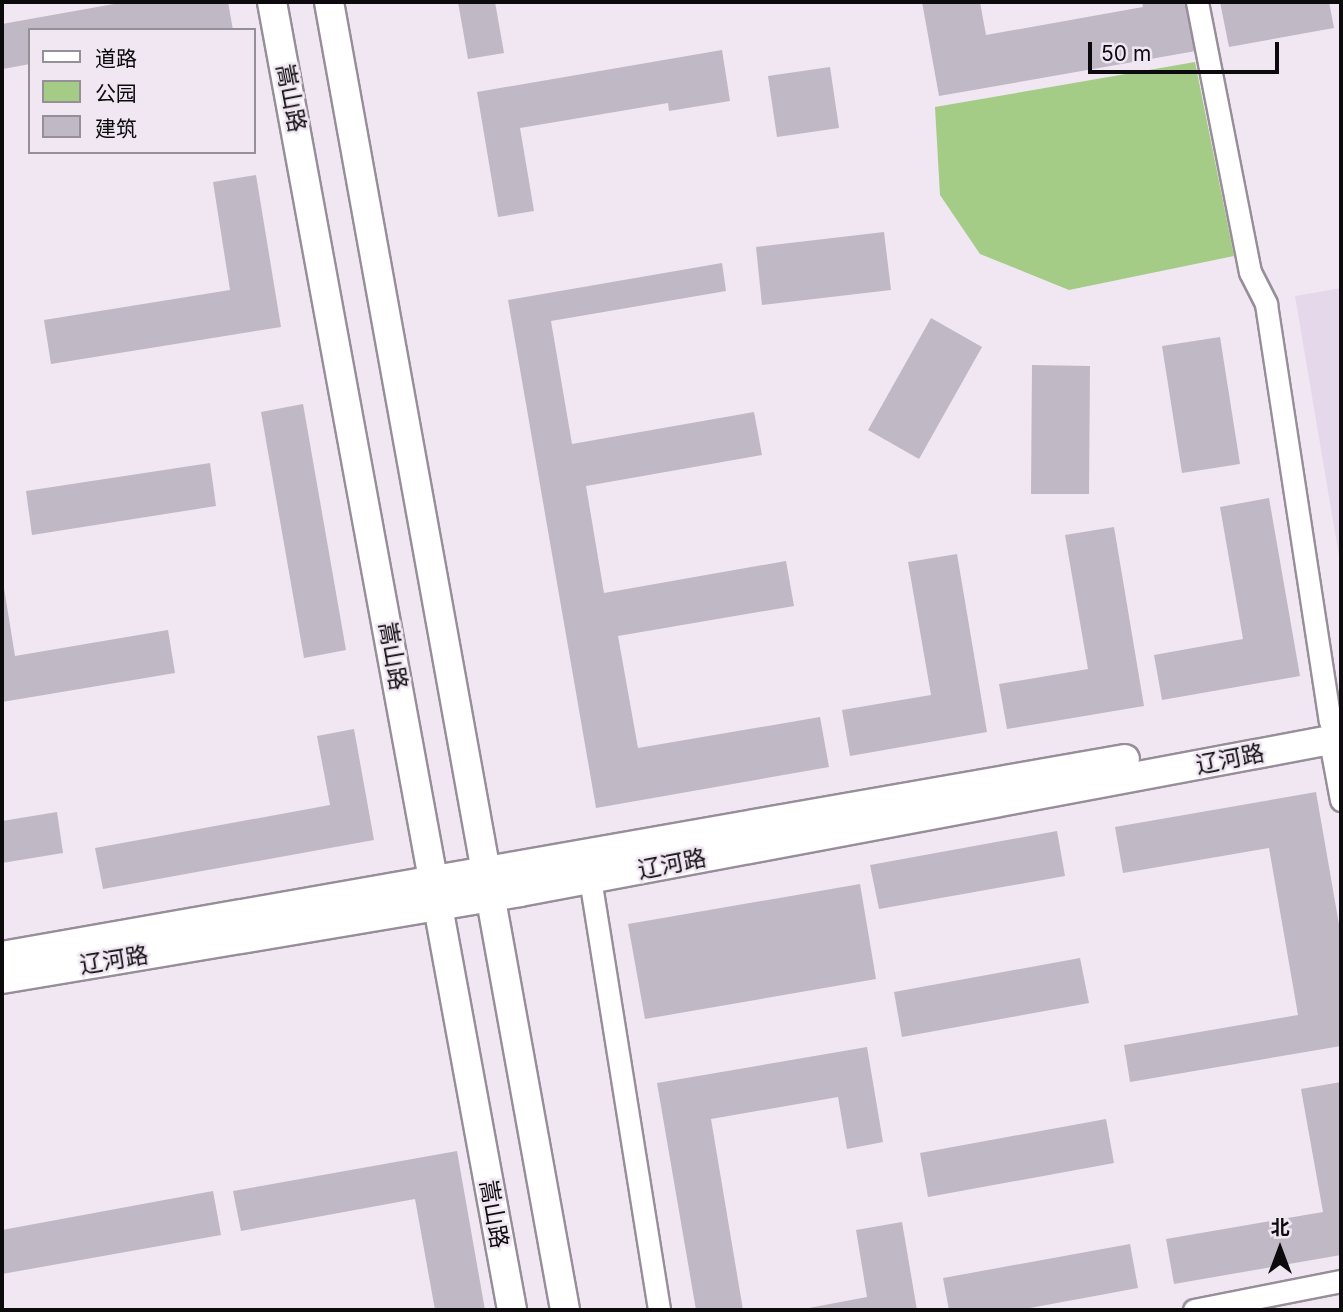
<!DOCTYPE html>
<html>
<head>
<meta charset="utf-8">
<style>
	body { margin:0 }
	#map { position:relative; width:1343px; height:1312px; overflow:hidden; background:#f0e7f3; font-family:Inter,"Noto Sans SC",sans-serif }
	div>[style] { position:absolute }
	.built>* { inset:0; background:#e6d8eb }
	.green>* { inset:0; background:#a4cc86 }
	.building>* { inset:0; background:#c0b8c4 }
	.roads { filter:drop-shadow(2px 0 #978e9a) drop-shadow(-2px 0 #978e9a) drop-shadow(0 2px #978e9a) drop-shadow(0 -2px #978e9a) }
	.street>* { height:21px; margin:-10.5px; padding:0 10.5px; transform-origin:10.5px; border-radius:10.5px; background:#fff }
	.secondary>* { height:28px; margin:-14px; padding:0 14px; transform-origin:14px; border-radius:14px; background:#fff }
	span { translate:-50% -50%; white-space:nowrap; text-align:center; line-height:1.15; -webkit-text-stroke:5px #f0e7f3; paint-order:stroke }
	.street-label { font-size:23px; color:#0d0a0e }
	.frame { position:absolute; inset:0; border:4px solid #0d0a0e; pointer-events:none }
	.legend { position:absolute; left:28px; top:28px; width:228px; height:126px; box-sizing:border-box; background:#f0e7f3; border:2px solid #958f97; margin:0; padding:9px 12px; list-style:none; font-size:21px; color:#0d0a0e }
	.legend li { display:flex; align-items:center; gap:14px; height:35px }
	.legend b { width:35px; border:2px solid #958f97 }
	.north { position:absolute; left:1245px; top:1214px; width:70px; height:70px; -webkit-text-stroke:5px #f0e7f3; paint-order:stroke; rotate:0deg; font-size:19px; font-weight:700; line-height:28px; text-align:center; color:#0d0a0e }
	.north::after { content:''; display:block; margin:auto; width:24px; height:32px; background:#0d0a0e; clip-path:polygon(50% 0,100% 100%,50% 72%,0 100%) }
	.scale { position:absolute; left:1088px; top:42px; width:191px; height:32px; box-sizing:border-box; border:4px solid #0d0a0e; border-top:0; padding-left:9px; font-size:21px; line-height:24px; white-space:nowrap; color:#0d0a0e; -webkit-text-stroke:5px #f0e7f3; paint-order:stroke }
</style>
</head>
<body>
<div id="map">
	<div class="built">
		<div style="clip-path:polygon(1341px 288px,1341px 568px,1295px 296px)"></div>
	</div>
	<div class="green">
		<div style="clip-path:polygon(1195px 62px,1234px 256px,1069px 290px,980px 254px,940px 195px,935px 107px)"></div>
	</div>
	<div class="building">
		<div style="clip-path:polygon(125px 2px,228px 2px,233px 30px,30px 30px,30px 64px,3px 69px,2px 24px)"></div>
		<div style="clip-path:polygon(458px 2px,495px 2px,504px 53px,468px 59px)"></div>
		<div style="clip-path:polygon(922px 2px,980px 2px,986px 35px,1143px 7px,1142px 2px,1188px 2px,1196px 51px,939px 96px)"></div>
		<div style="clip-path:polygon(1220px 2px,1329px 2px,1334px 28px,1229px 47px)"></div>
		<div style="clip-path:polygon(722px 50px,730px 101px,669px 111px,668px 103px,520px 128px,534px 211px,498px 217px,477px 92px)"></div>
		<div style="clip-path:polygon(830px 67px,839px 128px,777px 137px,768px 76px)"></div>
		<div style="clip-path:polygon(256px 175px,281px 327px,51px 364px,44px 320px,230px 290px,213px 182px)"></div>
		<div style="clip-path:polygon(884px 232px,891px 290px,762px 305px,756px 247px)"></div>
		<div style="clip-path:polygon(722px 263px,726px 291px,551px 321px,572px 444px,754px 412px,762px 455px,586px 486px,604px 593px,786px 561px,794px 606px,618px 636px,638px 748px,820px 717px,829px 767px,596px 808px,508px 300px)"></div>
		<div style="clip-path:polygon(931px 318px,982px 347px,919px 459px,868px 430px)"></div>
		<div style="clip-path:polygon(1220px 337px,1240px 464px,1182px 473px,1162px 346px)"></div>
		<div style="clip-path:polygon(1032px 365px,1090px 366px,1089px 494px,1031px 494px)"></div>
		<div style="clip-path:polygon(303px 404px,346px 650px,304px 658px,261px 412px)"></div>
		<div style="clip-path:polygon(210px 463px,216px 506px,32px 535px,26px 491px)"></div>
		<div style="clip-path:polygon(1269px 498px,1300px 676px,1162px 700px,1154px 655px,1243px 639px,1220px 507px)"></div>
		<div style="clip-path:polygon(1114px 527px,1144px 706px,1007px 729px,999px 684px,1088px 669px,1065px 535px)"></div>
		<div style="clip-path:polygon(957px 554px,987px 732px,850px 756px,842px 710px,931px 695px,908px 562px)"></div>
		<div style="clip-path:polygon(3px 582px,15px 656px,168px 630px,175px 673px,2px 702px)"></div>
		<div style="clip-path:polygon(354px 729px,374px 840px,103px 889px,95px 848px,330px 805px,317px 736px)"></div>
		<div style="clip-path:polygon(1316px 792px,1341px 936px,1341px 1046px,1130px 1082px,1124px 1045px,1298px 1015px,1269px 848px,1123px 873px,1115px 827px)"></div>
		<div style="clip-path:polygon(57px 812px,63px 853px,2px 863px,2px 821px)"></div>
		<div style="clip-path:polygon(1057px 831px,1065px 876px,879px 909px,870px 865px)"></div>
		<div style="clip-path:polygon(860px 884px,876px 979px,645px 1019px,628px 924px)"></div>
		<div style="clip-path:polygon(1080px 958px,1089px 1003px,902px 1037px,894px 992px)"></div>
		<div style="clip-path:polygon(867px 1047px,883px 1142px,847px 1149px,838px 1097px,711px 1119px,743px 1310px,696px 1310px,657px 1083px)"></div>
		<div style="clip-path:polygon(1341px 1082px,1341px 1255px,1174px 1284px,1166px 1239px,1323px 1212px,1301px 1089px)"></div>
		<div style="clip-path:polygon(1106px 1119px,1114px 1163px,928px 1197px,920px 1153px)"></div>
		<div style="clip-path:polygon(457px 1151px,485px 1310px,435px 1310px,415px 1199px,241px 1231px,233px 1191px)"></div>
		<div style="clip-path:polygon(213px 1191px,221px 1235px,2px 1274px,2px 1230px)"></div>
		<div style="clip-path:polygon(902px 1222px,917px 1310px,798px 1310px,867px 1297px,856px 1230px)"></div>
		<div style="clip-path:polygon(1130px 1244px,1138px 1288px,1019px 1310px,949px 1310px,943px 1278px)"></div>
	</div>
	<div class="roads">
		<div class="street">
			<div style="left:1197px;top:2px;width:275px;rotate:78.9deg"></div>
			<div style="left:1250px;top:272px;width:36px;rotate:63deg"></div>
			<div style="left:1266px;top:304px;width:422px;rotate:81.3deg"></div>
			<div style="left:1330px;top:741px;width:60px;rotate:79.4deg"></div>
			<div style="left:588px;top:866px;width:450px;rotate:80.9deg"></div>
			<div style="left:1194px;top:1310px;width:150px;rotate:-11.2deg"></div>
		</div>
		<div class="secondary">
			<div style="left:272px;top:2px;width:1330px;rotate:79.6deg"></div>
			<div style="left:329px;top:2px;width:1329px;rotate:79.77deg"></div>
			<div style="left:2px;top:956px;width:1140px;rotate:-9.95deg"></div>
			<div style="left:2px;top:979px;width:525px;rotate:-9.53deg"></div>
			<div style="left:520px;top:892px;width:835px;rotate:-10.62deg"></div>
		</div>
	</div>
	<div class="street-label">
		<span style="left:291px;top:98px;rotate:79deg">嵩山路</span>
		<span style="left:393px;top:656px;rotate:80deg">嵩山路</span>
		<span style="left:1230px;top:759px;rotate:-11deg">辽河路</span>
		<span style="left:672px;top:864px;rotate:-11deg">辽河路</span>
		<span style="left:114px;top:960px;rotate:-9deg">辽河路</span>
		<span style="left:494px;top:1214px;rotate:80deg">嵩山路</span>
	</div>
	<div class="frame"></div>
	<ul class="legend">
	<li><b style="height:9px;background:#fff"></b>道路</li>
	<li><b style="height:19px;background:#a4cc86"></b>公园</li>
	<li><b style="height:19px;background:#c0b8c4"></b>建筑</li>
	</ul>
	<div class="north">北</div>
	<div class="scale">50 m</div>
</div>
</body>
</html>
